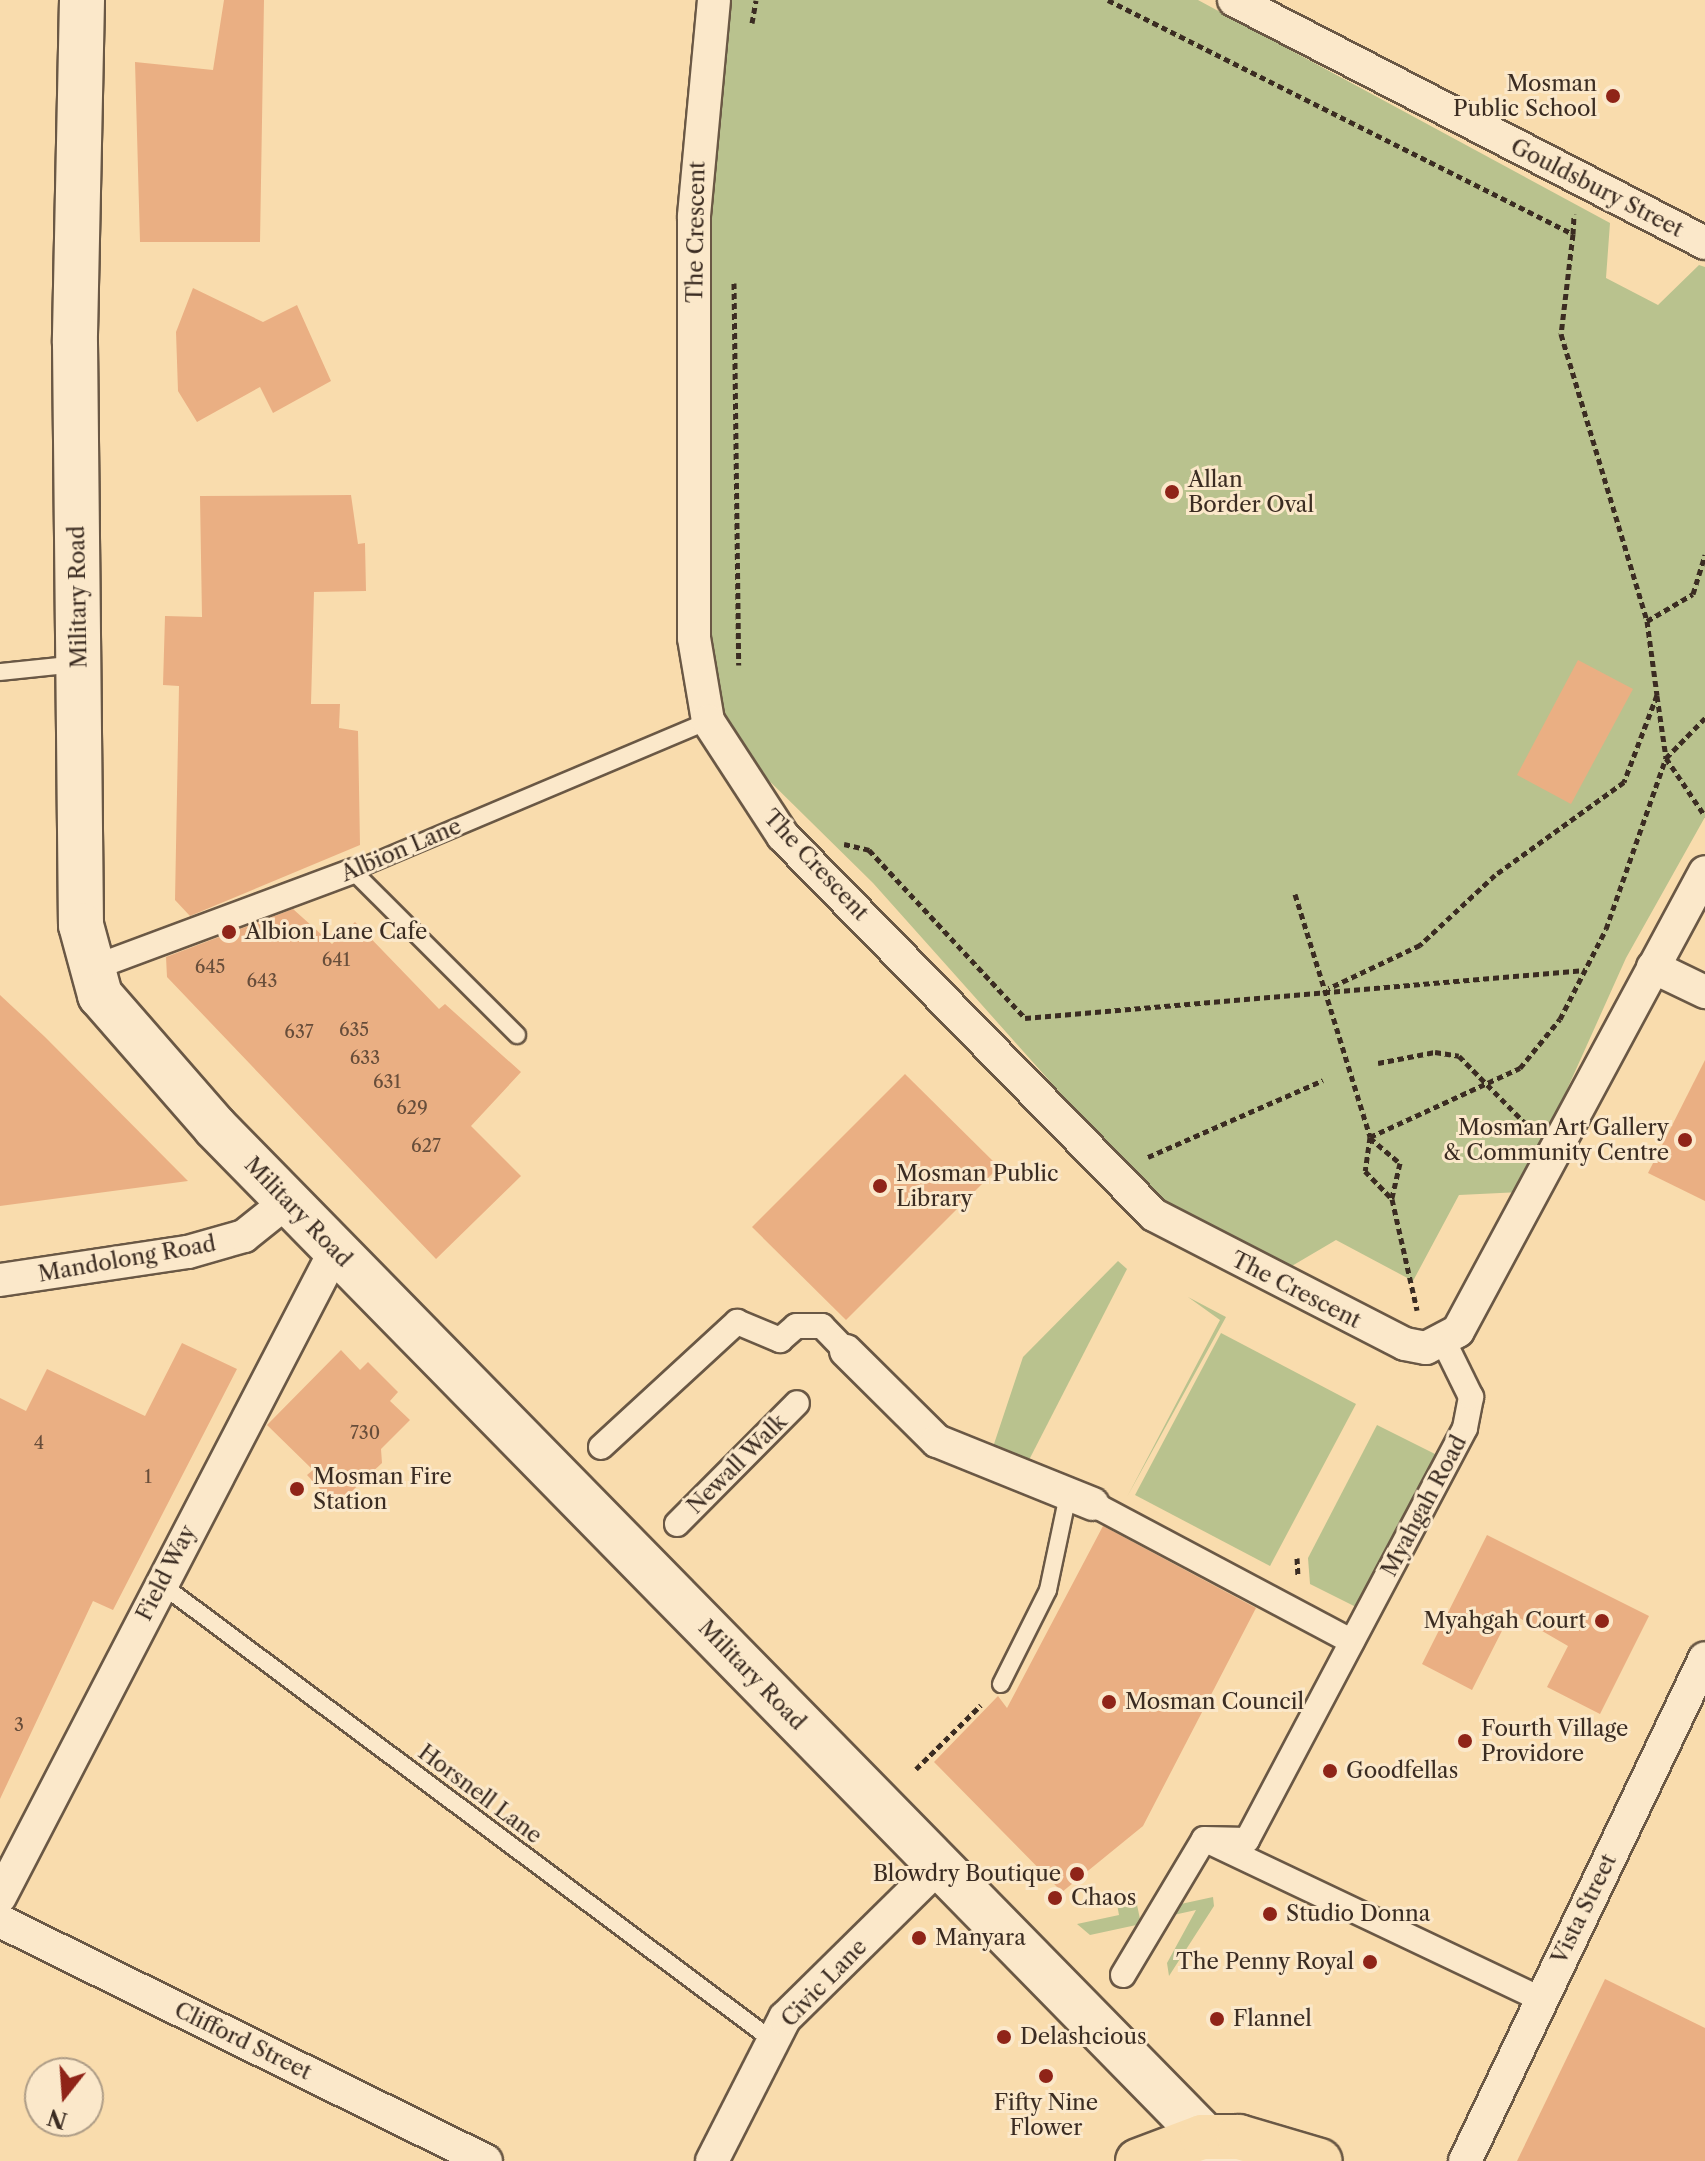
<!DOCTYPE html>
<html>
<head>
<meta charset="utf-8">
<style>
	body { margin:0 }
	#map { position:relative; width:1705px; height:2161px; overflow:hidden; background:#f9dcad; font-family:"Libre Caslon Text",serif }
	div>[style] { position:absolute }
	.green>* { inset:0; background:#b9c28e }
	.building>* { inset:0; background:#eaaf83 }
	.path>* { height:5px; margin-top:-2.5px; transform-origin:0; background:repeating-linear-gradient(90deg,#3b2c22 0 6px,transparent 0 10px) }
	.roads { filter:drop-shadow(2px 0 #6a5845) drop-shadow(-2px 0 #6a5845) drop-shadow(0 2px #6a5845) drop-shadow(0 -2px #6a5845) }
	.service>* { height:16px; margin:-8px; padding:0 8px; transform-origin:8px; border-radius:8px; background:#fbe8ca }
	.pedestrian>* { height:24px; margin:-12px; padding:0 12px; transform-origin:12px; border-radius:12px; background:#fbe8ca }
	.minor>* { height:32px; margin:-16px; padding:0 16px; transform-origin:16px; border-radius:16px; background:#fbe8ca }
	.secondary>* { height:44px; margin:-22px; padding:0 22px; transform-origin:22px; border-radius:22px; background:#fbe8ca }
	.trunk>* { height:44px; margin:-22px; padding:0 22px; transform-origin:22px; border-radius:22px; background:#f9dcad }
	.dots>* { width:22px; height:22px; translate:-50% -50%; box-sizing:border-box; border:4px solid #fbe8ca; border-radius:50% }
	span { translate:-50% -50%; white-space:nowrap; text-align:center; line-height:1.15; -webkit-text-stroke:6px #fbe8ca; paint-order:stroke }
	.number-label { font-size:18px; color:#674d3a }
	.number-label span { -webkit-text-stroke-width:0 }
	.poi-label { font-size:22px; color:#3b2c22 }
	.right { translate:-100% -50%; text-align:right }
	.left { translate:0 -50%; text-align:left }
	.street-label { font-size:22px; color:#3b2c22 }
	.north { position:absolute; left:24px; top:2057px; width:80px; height:80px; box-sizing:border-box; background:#fbe8ca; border:2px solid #ae9d87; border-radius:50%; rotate:197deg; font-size:22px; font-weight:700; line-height:32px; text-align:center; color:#3b2c22 }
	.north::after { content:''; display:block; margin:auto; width:28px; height:36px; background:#8f2418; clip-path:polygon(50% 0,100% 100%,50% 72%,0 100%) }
</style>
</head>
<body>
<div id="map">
	<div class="green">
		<div style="clip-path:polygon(728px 0,1198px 0,1610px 223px,1606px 278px,1658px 305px,1699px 265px,1705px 267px,1705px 817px,1626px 958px,1521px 1192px,1459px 1195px,1413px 1281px,1336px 1240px,1285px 1270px,1175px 1210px,1123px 1163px,873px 883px,688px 701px,688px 424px)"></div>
		<div style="clip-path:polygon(1118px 1261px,1127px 1269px,1029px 1460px,993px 1447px,1023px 1357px)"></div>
		<div style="clip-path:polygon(1188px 1297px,1226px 1317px,1127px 1497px,1220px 1320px)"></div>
		<div style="clip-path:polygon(1221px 1333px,1356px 1404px,1270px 1566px,1135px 1495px)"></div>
		<div style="clip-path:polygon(1377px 1425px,1439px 1456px,1360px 1609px,1310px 1584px,1308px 1558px)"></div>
		<div style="clip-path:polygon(1135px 1895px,1141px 1924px,1090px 1935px,1077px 1924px,1119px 1915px,1116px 1899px)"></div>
		<div style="clip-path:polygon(1213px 1897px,1214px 1906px,1169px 1976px,1167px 1963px,1196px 1910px,1169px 1916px,1167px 1907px)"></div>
	</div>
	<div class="building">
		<div style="clip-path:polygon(224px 0,264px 0,260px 242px,140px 242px,135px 62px,213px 70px)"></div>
		<div style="clip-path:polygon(193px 288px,263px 322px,297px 305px,331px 381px,273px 413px,260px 387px,197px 422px,178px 391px,176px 332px)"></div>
		<div style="clip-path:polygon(351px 495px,358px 544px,365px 543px,366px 591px,314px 592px,311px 704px,340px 704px,339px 728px,358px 731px,360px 845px,190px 916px,175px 900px,179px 686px,163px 685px,165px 616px,202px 617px,200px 496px)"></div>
		<div style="clip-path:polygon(1578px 660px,1633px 689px,1571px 804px,1517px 775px)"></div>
		<div style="clip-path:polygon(293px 909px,332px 944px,355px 922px,439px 1009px,445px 1004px,521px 1072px,471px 1126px,521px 1176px,436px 1259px,167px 977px,166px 957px)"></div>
		<div style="clip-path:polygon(0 995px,45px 1037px,188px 1181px,0 1206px)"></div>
		<div style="clip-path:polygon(1705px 1060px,1705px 1201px,1648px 1173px)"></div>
		<div style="clip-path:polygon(905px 1074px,999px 1167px,846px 1320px,752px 1227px)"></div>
		<div style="clip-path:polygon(182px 1343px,237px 1369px,113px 1610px,93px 1601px,0 1799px,0 1398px,26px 1411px,47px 1369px,145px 1416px)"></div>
		<div style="clip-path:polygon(341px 1350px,360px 1370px,368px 1362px,398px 1392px,390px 1401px,410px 1420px,381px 1449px,382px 1463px,336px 1506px,307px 1475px,313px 1470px,267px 1425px)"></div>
		<div style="clip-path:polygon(1103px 1526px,1256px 1608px,1143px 1826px,1062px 1892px,934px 1762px,998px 1696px,1007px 1708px)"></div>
		<div style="clip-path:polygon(1487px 1535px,1649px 1616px,1600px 1714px,1547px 1687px,1568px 1646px,1511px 1613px,1472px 1690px,1422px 1664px)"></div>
		<div style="clip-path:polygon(1605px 1979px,1705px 2028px,1705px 2161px,1517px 2161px)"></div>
	</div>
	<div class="path">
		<div style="left:1108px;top:0;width:521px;rotate:26.71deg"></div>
		<div style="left:1573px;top:234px;width:101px;rotate:96.8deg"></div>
		<div style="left:1561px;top:334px;width:300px;rotate:73.3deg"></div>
		<div style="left:1647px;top:621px;width:75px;rotate:82.3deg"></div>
		<div style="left:1657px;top:695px;width:93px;rotate:110.8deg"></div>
		<div style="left:1624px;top:782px;width:159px;rotate:144.2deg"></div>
		<div style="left:1495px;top:875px;width:103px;rotate:137deg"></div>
		<div style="left:1420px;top:945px;width:101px;rotate:154.7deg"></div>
		<div style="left:752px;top:23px;width:23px;rotate:-80deg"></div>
		<div style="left:1573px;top:234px;width:20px;rotate:-87deg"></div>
		<div style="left:734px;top:283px;width:382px;rotate:89.3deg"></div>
		<div style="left:1647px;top:621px;width:53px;rotate:-30.4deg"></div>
		<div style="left:1693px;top:594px;width:41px;rotate:-72.9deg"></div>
		<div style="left:1657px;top:696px;width:63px;rotate:81.7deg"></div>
		<div style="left:1666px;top:758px;width:70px;rotate:56.1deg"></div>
		<div style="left:844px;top:844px;width:26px;rotate:13deg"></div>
		<div style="left:869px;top:850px;width:229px;rotate:47.1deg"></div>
		<div style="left:1025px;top:1018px;width:562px;rotate:-4.9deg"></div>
		<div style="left:1295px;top:894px;width:254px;rotate:72.8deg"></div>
		<div style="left:1370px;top:1137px;width:34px;rotate:98deg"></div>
		<div style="left:1365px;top:1171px;width:39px;rotate:46deg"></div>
		<div style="left:1392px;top:1199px;width:114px;rotate:77.3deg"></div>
		<div style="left:1378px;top:1063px;width:58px;rotate:-10.9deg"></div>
		<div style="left:1435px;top:1052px;width:24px;rotate:9deg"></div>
		<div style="left:1459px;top:1056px;width:100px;rotate:45.4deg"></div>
		<div style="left:1370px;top:1137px;width:165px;rotate:-24.7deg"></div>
		<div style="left:1520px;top:1068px;width:63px;rotate:-50.8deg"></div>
		<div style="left:1560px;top:1019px;width:101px;rotate:-62.9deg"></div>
		<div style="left:1606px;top:929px;width:181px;rotate:-70.7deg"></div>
		<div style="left:1666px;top:758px;width:56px;rotate:-45.7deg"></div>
		<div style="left:1370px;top:1138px;width:39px;rotate:40deg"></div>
		<div style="left:1400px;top:1163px;width:37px;rotate:103deg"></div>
		<div style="left:1148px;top:1157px;width:191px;rotate:-23.7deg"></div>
		<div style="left:1297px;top:1558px;width:19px;rotate:87deg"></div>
		<div style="left:916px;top:1769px;width:91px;rotate:-44.6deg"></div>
	</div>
	<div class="roads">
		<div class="service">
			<div style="left:0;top:672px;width:78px;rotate:-5.9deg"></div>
			<div style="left:517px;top:1035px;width:232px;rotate:-135deg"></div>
			<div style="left:353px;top:871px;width:385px;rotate:-22.9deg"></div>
			<div style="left:161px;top:1584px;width:762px;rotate:36.73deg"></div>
			<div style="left:1001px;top:1684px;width:105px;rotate:-63.4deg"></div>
			<div style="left:1048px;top:1590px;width:102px;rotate:-78.1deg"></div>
		</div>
		<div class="pedestrian">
			<div style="left:90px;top:969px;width:281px;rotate:-20.4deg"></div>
			<div style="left:601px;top:1447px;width:185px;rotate:-42.6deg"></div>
			<div style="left:737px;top:1322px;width:47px;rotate:22.7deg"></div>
			<div style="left:780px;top:1340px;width:21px;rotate:-41deg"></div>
			<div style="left:796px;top:1326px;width:26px"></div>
			<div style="left:822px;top:1326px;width:35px;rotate:46deg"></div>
			<div style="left:1093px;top:1504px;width:293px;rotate:28deg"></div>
			<div style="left:677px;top:1524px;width:170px;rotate:-45.2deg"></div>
			<div style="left:1210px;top:1842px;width:366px;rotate:25.4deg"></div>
			<div style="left:1123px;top:1975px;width:158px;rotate:-59.2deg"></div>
			<div style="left:1204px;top:1839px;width:43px;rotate:1.3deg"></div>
			<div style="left:1247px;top:1840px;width:466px;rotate:-62.1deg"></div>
			<div style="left:1465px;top:1428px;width:32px;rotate:-79deg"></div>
			<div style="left:1471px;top:1397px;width:64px;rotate:-116.2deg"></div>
		</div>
		<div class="minor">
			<div style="left:714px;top:0;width:218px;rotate:95.3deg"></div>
			<div style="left:694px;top:217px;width:421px;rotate:90deg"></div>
			<div style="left:694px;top:638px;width:84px;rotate:80.4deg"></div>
			<div style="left:708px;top:721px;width:137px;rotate:56.9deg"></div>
			<div style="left:783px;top:836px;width:530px;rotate:45.61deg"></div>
			<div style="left:1154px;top:1215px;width:282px;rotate:27.2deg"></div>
			<div style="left:1405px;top:1344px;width:21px;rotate:11deg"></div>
			<div style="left:1426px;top:1348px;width:36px;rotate:-28deg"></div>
			<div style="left:1458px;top:1331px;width:521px;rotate:-61.71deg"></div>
			<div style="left:1234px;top:0;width:530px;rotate:27.29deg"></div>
			<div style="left:1653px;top:967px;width:58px;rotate:25.7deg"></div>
			<div style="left:0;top:1280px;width:190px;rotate:-8.5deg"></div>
			<div style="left:188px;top:1252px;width:58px;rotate:-15.9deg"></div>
			<div style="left:244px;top:1236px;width:58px;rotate:-38.7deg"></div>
			<div style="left:846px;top:1351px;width:128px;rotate:44.7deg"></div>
			<div style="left:937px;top:1441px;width:168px;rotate:22deg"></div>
			<div style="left:0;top:1897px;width:728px;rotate:-62.59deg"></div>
			<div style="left:0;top:1921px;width:542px;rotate:26.28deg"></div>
			<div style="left:712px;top:2161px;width:161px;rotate:-63deg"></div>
			<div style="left:785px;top:2018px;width:216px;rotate:-44.6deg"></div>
			<div style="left:1465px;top:2161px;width:557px;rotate:-64.49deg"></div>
		</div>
		<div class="secondary">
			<div style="left:82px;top:0;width:343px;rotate:91.2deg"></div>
			<div style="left:75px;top:343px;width:582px;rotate:89.41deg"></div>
			<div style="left:81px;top:925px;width:73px;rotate:74.8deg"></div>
			<div style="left:100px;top:995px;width:175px;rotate:48.9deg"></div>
			<div style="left:215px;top:1127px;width:1448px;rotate:45.56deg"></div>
		</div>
		<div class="trunk">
			<div style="left:1138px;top:2161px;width:68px;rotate:-20.6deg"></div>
			<div style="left:1202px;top:2137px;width:37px"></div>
			<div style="left:1239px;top:2137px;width:84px;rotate:16.5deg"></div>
		</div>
	</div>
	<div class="dots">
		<div style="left:1613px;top:96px;background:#8f2418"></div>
		<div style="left:1172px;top:492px;background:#8f2418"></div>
		<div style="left:229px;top:932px;background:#8f2418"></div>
		<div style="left:1685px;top:1140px;background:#8f2418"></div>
		<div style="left:880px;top:1186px;background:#8f2418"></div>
		<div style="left:297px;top:1489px;background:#8f2418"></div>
		<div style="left:1602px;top:1621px;background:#8f2418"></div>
		<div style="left:1109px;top:1702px;background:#8f2418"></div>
		<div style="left:1465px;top:1741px;background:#8f2418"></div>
		<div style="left:1330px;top:1771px;background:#8f2418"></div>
		<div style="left:1077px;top:1874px;background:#8f2418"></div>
		<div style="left:1055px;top:1898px;background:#8f2418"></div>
		<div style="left:1270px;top:1914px;background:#8f2418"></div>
		<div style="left:919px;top:1938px;background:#8f2418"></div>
		<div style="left:1370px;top:1962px;background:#8f2418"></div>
		<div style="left:1217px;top:2019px;background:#8f2418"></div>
		<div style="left:1004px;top:2037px;background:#8f2418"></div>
		<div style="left:1046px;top:2076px;background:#8f2418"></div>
	</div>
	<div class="number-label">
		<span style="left:336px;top:960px">641</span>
		<span style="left:210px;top:967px">645</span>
		<span style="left:262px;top:981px">643</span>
		<span style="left:354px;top:1030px">635</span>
		<span style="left:299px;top:1032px">637</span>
		<span style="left:365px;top:1058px">633</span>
		<span style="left:387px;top:1082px">631</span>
		<span style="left:412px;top:1108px">629</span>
		<span style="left:426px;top:1146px">627</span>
		<span style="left:365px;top:1433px">730</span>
		<span style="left:39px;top:1443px">4</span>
		<span style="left:148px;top:1477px">1</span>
		<span style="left:19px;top:1725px">3</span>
	</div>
	<div class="poi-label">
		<span class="right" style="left:1597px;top:96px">Mosman<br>Public School</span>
		<span class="left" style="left:1188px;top:492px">Allan<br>Border Oval</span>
		<span class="left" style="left:245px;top:932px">Albion Lane Cafe</span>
		<span class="right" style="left:1669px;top:1140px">Mosman Art Gallery<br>&amp; Community Centre</span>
		<span class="left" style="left:896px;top:1186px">Mosman Public<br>Library</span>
		<span class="left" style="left:313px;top:1489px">Mosman Fire<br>Station</span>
		<span class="right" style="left:1586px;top:1621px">Myahgah Court</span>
		<span class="left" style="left:1125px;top:1702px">Mosman Council</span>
		<span class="left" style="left:1481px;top:1741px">Fourth Village<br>Providore</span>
		<span class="left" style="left:1346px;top:1771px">Goodfellas</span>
		<span class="right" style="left:1061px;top:1874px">Blowdry Boutique</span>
		<span class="left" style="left:1071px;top:1898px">Chaos</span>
		<span class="left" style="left:1286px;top:1914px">Studio Donna</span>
		<span class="left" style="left:935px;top:1938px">Manyara</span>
		<span class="right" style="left:1354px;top:1962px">The Penny Royal</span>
		<span class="left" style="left:1233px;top:2019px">Flannel</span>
		<span class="left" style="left:1020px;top:2037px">Delashcious</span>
		<span style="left:1046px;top:2115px">Fifty Nine<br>Flower</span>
	</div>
	<div class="street-label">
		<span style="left:1597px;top:188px;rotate:27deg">Gouldsbury Street</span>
		<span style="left:696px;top:232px;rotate:-89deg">The Crescent</span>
		<span style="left:78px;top:597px;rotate:-91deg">Military Road</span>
		<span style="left:401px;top:850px;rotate:-23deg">Albion Lane</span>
		<span style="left:816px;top:865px;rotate:47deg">The Crescent</span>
		<span style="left:298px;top:1212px;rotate:46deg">Military Road</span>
		<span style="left:127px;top:1259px;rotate:-10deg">Mandolong Road</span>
		<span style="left:1296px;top:1290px;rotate:27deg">The Crescent</span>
		<span style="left:737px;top:1464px;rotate:-45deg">Newall Walk</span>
		<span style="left:1424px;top:1506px;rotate:-62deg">Myahgah Road</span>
		<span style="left:166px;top:1573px;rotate:-63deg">Field Way</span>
		<span style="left:752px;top:1675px;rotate:46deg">Military Road</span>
		<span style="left:480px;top:1794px;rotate:37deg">Horsnell Lane</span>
		<span style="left:1584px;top:1909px;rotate:-64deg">Vista Street</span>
		<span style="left:824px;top:1983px;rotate:-46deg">Civic Lane</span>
		<span style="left:243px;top:2041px;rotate:26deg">Clifford Street</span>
	</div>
	<div class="north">N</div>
</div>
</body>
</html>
